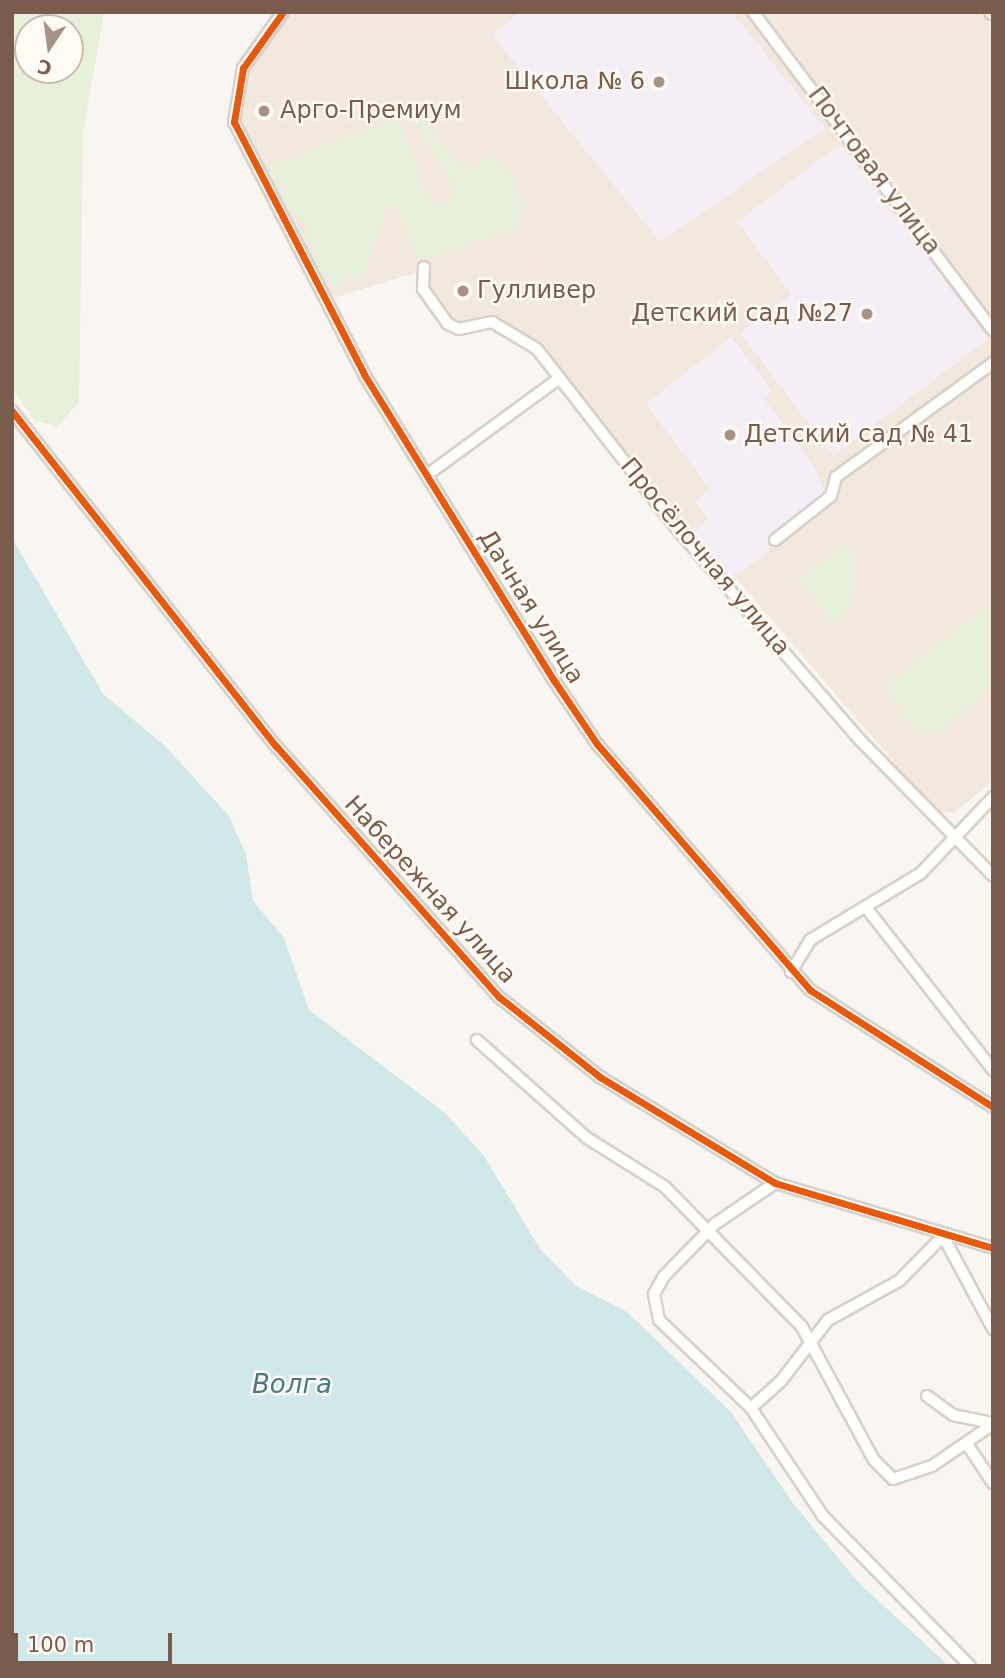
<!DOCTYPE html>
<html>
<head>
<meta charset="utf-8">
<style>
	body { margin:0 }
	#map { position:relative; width:1005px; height:1678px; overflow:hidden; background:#f9f5f0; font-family:"DejaVu Sans",sans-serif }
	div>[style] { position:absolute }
	.residential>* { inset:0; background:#f2e8de }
	.education>* { inset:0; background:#f6eef6 }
	.green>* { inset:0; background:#e7f0db }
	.water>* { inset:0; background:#d0e8ea }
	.roads { filter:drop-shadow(2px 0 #d7d1cb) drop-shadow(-2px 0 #d7d1cb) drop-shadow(0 2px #d7d1cb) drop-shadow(0 -2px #d7d1cb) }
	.minor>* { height:10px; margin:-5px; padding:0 5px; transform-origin:5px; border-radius:5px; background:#fefefd }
	.major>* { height:14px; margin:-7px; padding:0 7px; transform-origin:7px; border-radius:7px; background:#f3eee8 }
	.cycleway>* { height:7px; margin:-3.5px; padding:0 3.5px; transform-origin:3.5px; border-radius:3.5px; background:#e8590c }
	.dots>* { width:19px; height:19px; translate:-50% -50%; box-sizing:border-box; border:4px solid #fffaf3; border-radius:50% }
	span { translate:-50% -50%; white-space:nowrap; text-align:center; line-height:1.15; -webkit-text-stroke:5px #fffaf3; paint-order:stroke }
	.poi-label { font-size:24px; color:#7a5c4d }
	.right { translate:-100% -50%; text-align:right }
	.left { translate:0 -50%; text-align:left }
	.street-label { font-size:24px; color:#7a5c4d }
	.water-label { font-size:26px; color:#437c86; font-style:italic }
	.frame { position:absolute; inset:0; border:14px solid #7a5c4d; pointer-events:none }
	.north { position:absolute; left:14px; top:14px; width:70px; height:70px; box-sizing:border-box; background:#fffaf3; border:2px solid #cabbb1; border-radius:50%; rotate:193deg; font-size:19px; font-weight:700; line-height:28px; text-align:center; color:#7a5c4d }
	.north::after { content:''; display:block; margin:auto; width:24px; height:32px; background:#a69286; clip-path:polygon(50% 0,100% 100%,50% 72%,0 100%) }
	.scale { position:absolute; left:14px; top:1633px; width:158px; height:32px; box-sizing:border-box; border:4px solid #7a5c4d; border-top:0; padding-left:9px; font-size:21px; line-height:24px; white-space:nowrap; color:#7a5c4d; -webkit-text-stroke:5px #fffaf3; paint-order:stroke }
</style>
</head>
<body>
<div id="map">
	<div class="residential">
		<div style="clip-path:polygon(289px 12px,980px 12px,993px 29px,993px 781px,954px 813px,936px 811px,737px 579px,730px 584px,528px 335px,487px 317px,457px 326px,418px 272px,330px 299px,237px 109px,248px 69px)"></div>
	</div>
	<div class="education">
		<div style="clip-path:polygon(520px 12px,732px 12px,825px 128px,660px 242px,492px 35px)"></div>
		<div style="clip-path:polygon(840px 144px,988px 339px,833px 456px,740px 333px,791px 294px,737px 222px)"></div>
		<div style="clip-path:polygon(731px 337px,772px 390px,763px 397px,814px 467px,826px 494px,772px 535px,769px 551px,731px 579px,694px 532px,708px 519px,695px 501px,710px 489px,646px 404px)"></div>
	</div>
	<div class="green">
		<div style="clip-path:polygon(evenodd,12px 12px,104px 12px,83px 133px,79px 402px,57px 427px,35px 420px,12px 389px,12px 12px,28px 28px,70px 28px,70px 70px,28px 70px,28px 28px)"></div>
		<div style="clip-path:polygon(412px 106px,464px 173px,491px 154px,511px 176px,523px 203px,518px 227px,426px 259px,415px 254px,396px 203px,386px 210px,363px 277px,332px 288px,316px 265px,306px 221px,294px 217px,282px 200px,268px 176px,270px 166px,399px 118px,429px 203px,450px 203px,455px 185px,419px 130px)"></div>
		<div style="clip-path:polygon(846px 546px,854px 553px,855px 591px,842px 619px,832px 623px,798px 577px)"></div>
		<div style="clip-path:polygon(993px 602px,993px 684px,938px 733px,919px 732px,886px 691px,888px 684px)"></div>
	</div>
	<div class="water">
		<div style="clip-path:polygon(12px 538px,103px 694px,166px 747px,229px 816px,246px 854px,253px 901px,284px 938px,309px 1010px,445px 1113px,484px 1156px,540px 1249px,575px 1285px,627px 1312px,731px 1412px,792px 1502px,858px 1582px,949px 1666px,12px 1666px)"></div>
	</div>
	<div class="roads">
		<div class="minor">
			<div style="left:283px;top:12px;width:69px;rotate:125.5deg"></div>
			<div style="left:243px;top:68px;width:55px;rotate:99.5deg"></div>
			<div style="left:234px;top:122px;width:286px;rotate:62.7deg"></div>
			<div style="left:365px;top:376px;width:357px;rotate:58.2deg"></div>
			<div style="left:553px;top:679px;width:78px;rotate:55.9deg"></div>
			<div style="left:597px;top:744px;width:325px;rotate:49.1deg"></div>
			<div style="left:810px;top:990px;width:217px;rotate:32.6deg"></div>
			<div style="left:753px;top:12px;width:398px;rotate:53deg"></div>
			<div style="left:424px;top:267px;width:22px;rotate:93deg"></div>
			<div style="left:423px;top:289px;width:43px;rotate:54.5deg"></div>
			<div style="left:448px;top:324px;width:12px;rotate:24deg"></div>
			<div style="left:459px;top:329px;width:34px;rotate:-12deg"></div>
			<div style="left:492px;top:322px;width:52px;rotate:31deg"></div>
			<div style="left:537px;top:349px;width:229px;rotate:52.1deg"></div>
			<div style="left:678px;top:530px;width:278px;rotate:49.1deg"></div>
			<div style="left:860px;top:740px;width:190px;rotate:45.6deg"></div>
			<div style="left:12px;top:411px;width:427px;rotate:51.8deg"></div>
			<div style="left:276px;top:746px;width:336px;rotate:48.4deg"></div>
			<div style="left:499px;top:997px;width:129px;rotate:38.4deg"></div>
			<div style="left:600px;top:1077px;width:205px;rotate:31.2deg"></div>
			<div style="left:775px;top:1183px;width:227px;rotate:16.6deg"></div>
			<div style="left:427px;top:475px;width:161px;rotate:-36.2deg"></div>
			<div style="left:775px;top:540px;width:71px;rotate:-38.2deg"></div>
			<div style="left:831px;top:496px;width:20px;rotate:-75deg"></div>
			<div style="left:836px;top:477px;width:194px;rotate:-36deg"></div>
			<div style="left:868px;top:910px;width:203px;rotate:52deg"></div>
			<div style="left:791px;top:972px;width:37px;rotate:-59deg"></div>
			<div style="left:810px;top:940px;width:130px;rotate:-31.1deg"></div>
			<div style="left:921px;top:873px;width:105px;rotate:-46.5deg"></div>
			<div style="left:477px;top:1040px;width:147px;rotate:41.7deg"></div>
			<div style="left:587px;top:1138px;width:92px;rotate:32.1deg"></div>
			<div style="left:665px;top:1187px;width:196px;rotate:45.6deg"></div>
			<div style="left:802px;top:1327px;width:151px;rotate:61.6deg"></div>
			<div style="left:874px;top:1460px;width:27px;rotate:45deg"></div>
			<div style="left:893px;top:1479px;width:41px;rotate:-18.4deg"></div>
			<div style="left:932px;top:1466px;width:74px;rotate:-34.5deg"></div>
			<div style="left:775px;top:1183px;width:73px;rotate:145.7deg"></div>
			<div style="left:715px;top:1224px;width:73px;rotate:134.4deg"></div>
			<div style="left:664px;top:1276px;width:21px;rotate:119deg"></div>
			<div style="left:654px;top:1294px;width:26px;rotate:79deg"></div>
			<div style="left:659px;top:1320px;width:127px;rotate:43.7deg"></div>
			<div style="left:751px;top:1408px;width:130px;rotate:56.3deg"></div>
			<div style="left:823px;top:1516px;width:210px;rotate:45.6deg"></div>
			<div style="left:943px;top:1236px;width:106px;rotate:61.7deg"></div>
			<div style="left:927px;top:1396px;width:32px;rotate:36deg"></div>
			<div style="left:953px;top:1415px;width:41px;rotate:11.3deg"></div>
			<div style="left:751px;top:1408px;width:40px;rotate:-42deg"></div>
			<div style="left:781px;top:1381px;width:77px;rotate:-52.4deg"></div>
			<div style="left:828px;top:1320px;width:81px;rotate:-28.8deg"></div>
			<div style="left:899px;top:1281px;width:63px;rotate:-45.6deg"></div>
			<div style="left:967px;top:1444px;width:47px;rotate:56.3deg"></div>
		</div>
		<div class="major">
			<div style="left:992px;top:12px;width:1px;rotate:45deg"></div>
		</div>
	</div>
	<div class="cycleway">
		<div style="left:283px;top:12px;width:69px;rotate:125.5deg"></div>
		<div style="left:243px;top:68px;width:55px;rotate:99.5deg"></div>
		<div style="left:234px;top:122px;width:286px;rotate:62.7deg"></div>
		<div style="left:365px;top:376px;width:357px;rotate:58.2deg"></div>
		<div style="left:553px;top:679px;width:78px;rotate:55.9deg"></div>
		<div style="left:597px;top:744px;width:325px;rotate:49.1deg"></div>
		<div style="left:810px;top:990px;width:217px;rotate:32.6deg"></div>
		<div style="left:12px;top:411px;width:427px;rotate:51.8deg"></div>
		<div style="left:276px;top:746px;width:336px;rotate:48.4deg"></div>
		<div style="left:499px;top:997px;width:129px;rotate:38.4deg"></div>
		<div style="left:600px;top:1077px;width:205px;rotate:31.2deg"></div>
		<div style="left:775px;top:1183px;width:227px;rotate:16.6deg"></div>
	</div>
	<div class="dots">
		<div style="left:659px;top:82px;background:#a69286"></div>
		<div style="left:264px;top:111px;background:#a69286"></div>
		<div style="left:463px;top:291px;background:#a69286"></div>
		<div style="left:867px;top:314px;background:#a69286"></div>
		<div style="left:730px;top:435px;background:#a69286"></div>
	</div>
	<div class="poi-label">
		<span class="right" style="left:645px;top:82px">Школа № 6</span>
		<span class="left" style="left:280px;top:111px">Арго-Премиум</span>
		<span class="left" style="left:477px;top:291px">Гулливер</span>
		<span class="right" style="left:853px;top:314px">Детский сад №27</span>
		<span class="left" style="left:744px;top:435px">Детский сад № 41</span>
	</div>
	<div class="street-label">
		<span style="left:874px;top:171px;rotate:53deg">Почтовая улица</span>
		<span style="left:705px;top:557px;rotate:50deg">Просёлочная улица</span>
		<span style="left:531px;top:607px;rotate:58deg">Дачная улица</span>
		<span style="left:430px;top:890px;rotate:48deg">Набережная улица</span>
	</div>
	<div class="water-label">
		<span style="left:292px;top:1385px">Волга</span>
	</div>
	<div class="frame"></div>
	<div class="north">С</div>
	<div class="scale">100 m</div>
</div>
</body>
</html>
